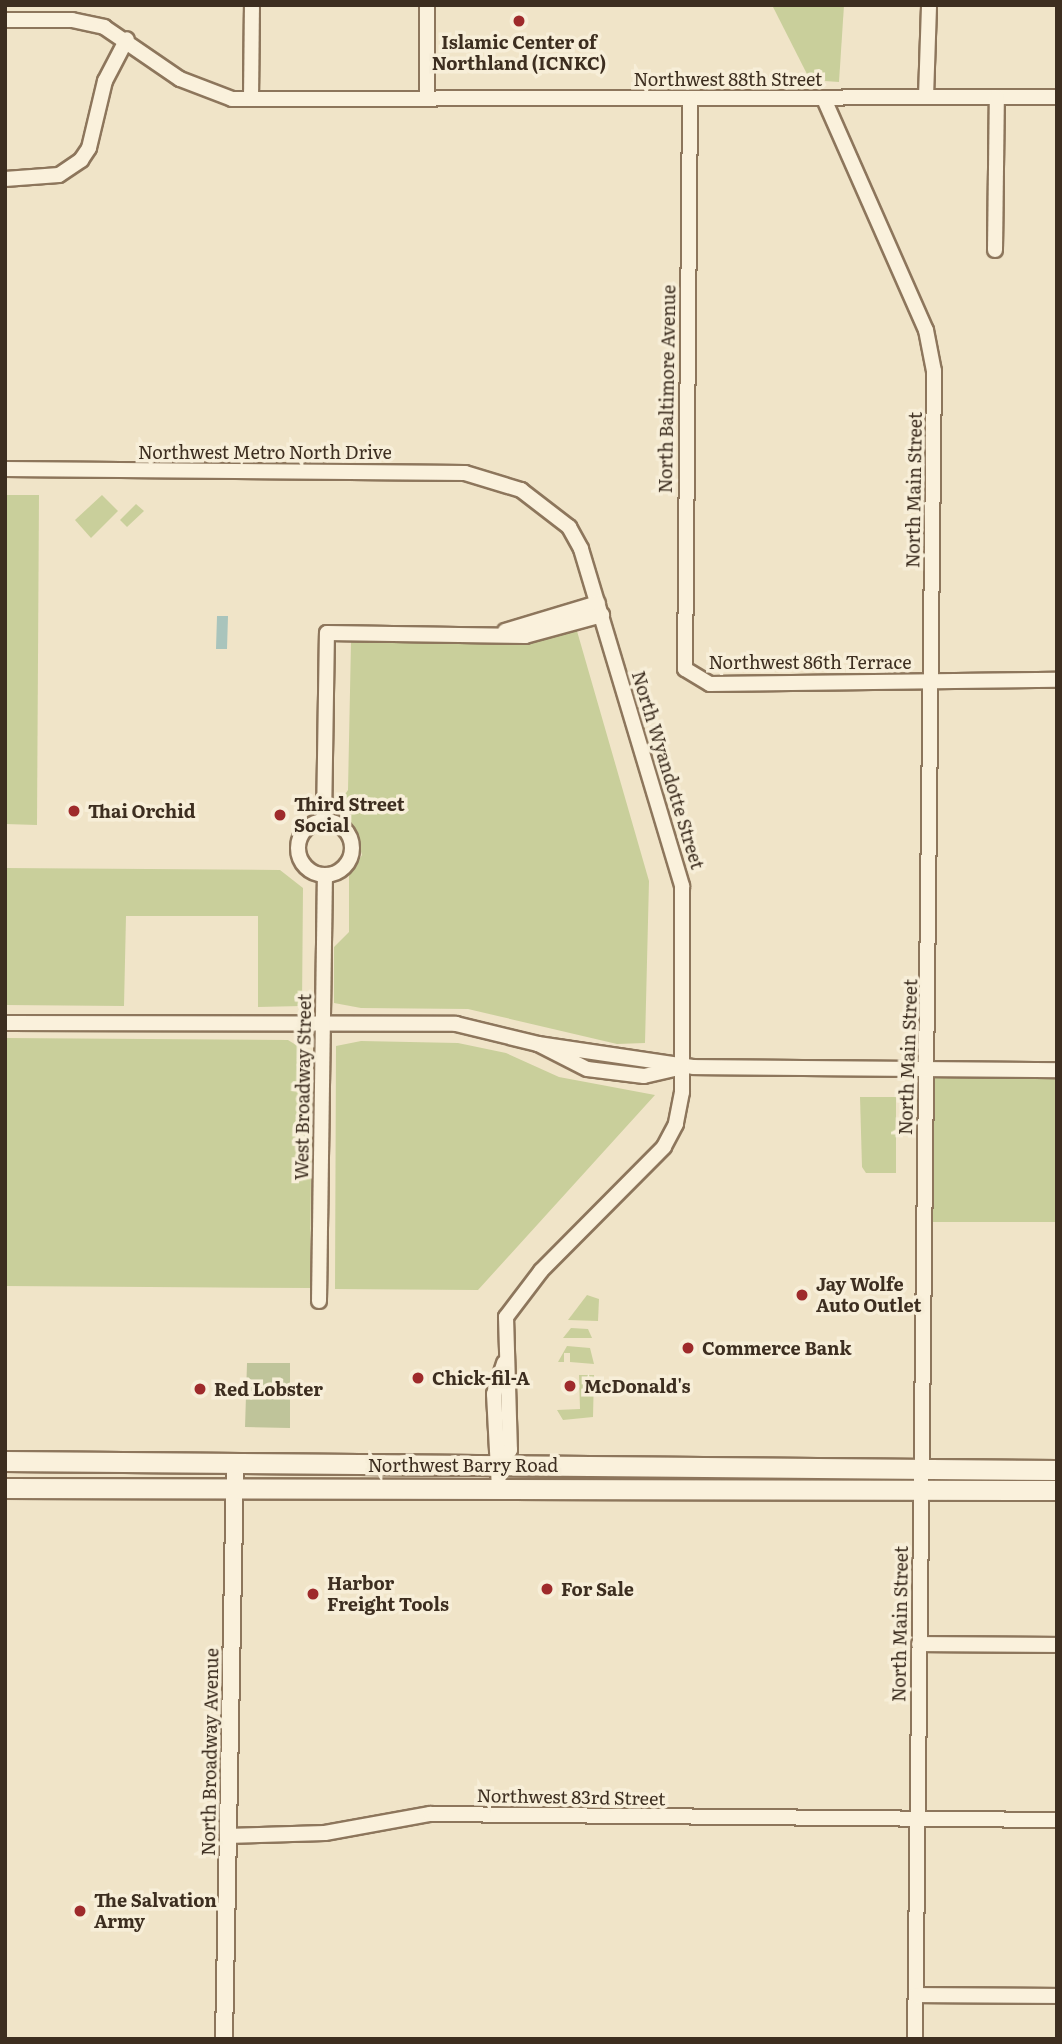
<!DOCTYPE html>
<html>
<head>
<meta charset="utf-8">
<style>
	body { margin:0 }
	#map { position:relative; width:1062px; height:2044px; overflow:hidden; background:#f0e4c8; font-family:Literata,serif }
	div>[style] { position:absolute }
	.green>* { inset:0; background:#c9cf9b }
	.cemetery>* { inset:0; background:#bfc49a }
	.water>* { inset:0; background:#a9c4bc }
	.roads { filter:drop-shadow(2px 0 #8d765c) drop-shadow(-2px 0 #8d765c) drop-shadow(0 2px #8d765c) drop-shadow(0 -2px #8d765c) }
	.minor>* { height:14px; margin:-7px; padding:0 7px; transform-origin:7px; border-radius:7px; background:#faf1dc }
	.minor>.ring { margin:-7px; padding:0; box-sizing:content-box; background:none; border:14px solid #faf1dc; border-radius:50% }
	.tertiary>* { height:16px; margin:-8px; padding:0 8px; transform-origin:8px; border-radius:8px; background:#faf1dc }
	.secondary>* { height:19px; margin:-9.5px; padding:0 9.5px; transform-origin:9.5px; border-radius:9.5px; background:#faf1dc }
	.dots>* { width:19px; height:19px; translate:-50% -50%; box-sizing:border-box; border:4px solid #f7eed8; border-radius:50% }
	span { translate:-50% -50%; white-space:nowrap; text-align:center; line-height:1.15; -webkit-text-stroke:7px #f7eed8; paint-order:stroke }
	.poi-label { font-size:18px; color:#3d2e20; font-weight:700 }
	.left { translate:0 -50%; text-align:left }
	.street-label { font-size:18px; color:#3d2e20 }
	.frame { position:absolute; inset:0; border:7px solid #3d2e20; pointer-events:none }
</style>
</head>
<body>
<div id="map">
	<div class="green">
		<div style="clip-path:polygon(772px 5px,844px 5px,839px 82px,810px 80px)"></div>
		<div style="clip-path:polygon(5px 495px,39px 495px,37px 825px,5px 824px)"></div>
		<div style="clip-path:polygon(102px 495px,118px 511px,91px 538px,75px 520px)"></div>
		<div style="clip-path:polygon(136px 504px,144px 511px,127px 527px,120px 520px)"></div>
		<div style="clip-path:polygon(577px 631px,649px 881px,645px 1043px,617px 1044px,468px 1009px,361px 1008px,334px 1003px,334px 947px,349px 932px,349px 875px,362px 855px,354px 829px,333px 812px,348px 790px,351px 642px,517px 644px)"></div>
		<div style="clip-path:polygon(5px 868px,280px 870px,303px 888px,302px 1006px,258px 1007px,258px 916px,126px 916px,124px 1006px,5px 1005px)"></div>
		<div style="clip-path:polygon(5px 1038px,288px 1040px,312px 1055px,310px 1288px,5px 1286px)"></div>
		<div style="clip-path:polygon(361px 1041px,458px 1043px,506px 1053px,559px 1077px,655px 1095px,478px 1290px,335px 1289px,336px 1046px)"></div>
		<div style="clip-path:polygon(927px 1070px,1057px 1070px,1057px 1222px,923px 1222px)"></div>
		<div style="clip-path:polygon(860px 1097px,896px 1097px,896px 1173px,866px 1173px,862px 1167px)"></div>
		<div style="clip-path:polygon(587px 1295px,599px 1299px,598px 1321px,568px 1320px)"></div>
		<div style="clip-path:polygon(571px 1328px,588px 1329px,592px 1338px,563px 1338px)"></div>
		<div style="clip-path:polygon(567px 1346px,590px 1348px,594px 1364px,570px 1362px,570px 1353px,564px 1353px,564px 1362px,558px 1362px)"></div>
		<div style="clip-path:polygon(579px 1375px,594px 1375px,593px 1417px,563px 1420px,557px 1410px,580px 1409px)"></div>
	</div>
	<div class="cemetery">
		<div style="clip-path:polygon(247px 1363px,290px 1363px,290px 1428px,245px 1427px)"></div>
	</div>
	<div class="water">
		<div style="clip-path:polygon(217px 616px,228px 616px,227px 649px,216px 649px)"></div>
	</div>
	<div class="roads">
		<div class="minor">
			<div style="left:427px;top:5px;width:92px;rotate:90deg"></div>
			<div style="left:5px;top:20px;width:67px"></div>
			<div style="left:72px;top:20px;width:33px;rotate:12deg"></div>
			<div style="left:104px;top:27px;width:92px;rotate:34.4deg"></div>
			<div style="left:180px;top:79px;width:56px;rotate:21deg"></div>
			<div style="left:232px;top:99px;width:825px;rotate:-0.14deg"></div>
			<div style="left:926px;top:97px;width:92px;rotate:-88.1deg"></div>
			<div style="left:251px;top:99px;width:94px;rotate:-89.4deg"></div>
			<div style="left:824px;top:99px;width:253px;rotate:66.2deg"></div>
			<div style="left:926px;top:330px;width:42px;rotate:79deg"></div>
			<div style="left:934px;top:371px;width:1668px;rotate:90.65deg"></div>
			<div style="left:690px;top:100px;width:569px;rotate:90.5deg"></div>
			<div style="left:685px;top:669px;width:29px;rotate:31deg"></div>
			<div style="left:710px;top:684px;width:347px;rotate:-0.7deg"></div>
			<div style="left:5px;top:179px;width:54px;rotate:-4.2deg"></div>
			<div style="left:59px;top:175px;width:27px;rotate:-34deg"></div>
			<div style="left:81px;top:160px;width:14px;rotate:-56deg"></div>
			<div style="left:89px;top:148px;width:69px;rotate:-76.6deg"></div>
			<div style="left:105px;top:81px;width:47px;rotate:-62.4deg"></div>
			<div style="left:995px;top:250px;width:153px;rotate:-89.3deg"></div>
			<div style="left:5px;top:469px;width:460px;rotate:0.5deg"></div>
			<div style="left:465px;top:473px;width:59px;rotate:16.9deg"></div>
			<div style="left:521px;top:490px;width:61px;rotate:37.6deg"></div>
			<div style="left:569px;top:527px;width:25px;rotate:61deg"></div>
			<div style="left:581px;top:549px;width:352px;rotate:73.3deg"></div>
			<div style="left:682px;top:886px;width:206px;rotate:90deg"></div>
			<div style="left:682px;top:1092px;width:33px;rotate:101deg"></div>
			<div style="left:676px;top:1124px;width:26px;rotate:118deg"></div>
			<div style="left:664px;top:1147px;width:175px;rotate:134.8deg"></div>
			<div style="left:541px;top:1271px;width:58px;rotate:127.3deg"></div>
			<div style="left:506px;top:1317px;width:133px;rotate:88.3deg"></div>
			<div style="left:510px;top:1450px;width:16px;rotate:130deg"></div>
			<div style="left:505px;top:631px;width:97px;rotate:-16.8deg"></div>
			<div style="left:324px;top:821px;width:188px;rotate:-89.1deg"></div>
			<div style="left:327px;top:633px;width:198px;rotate:0.9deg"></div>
			<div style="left:525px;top:636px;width:80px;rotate:-15.3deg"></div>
			<div class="ring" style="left:298px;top:821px;width:40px;height:40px"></div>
			<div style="left:5px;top:1023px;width:451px;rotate:0.1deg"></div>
			<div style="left:456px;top:1024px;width:84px;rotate:13.7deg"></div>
			<div style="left:683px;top:1067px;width:40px;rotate:167deg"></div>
			<div style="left:644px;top:1076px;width:57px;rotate:-173deg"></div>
			<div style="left:587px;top:1069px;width:55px;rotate:-153deg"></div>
			<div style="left:538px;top:1044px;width:158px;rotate:8.4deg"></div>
			<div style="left:694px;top:1067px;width:363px;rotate:0.5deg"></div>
			<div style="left:319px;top:1301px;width:426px;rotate:-89.2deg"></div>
			<div style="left:499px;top:1489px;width:95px;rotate:-93deg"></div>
			<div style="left:494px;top:1394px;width:33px;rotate:-72deg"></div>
			<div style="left:919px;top:1644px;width:138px;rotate:0.4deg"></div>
			<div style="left:227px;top:1836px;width:98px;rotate:-1.8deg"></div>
			<div style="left:325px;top:1833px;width:107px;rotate:-10.3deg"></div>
			<div style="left:430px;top:1814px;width:627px;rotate:0.55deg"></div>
			<div style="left:916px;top:1995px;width:141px;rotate:0.4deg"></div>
		</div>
		<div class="tertiary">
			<div style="left:224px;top:2039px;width:573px;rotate:-88.9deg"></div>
		</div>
		<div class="secondary">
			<div style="left:5px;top:1461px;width:1052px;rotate:0.49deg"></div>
			<div style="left:5px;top:1488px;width:1052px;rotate:0.11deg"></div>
		</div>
	</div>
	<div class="dots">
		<div style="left:519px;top:21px;background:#9e2a2b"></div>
		<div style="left:74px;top:811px;background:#9e2a2b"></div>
		<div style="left:280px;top:815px;background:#9e2a2b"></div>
		<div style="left:802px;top:1295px;background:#9e2a2b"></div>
		<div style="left:688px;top:1348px;background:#9e2a2b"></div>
		<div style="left:418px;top:1378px;background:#9e2a2b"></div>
		<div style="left:570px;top:1386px;background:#9e2a2b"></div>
		<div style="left:200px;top:1389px;background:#9e2a2b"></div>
		<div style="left:547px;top:1589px;background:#9e2a2b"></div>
		<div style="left:313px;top:1594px;background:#9e2a2b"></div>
		<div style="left:80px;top:1911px;background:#9e2a2b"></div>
	</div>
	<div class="poi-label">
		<span style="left:519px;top:53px">Islamic Center of<br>Northland (ICNKC)</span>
		<span class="left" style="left:294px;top:815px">Third Street<br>Social</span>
		<span class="left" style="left:88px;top:811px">Thai Orchid</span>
		<span class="left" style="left:816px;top:1295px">Jay Wolfe<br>Auto Outlet</span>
		<span class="left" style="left:702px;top:1348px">Commerce Bank</span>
		<span class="left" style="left:432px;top:1378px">Chick-fil-A</span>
		<span class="left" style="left:584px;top:1386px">McDonald's</span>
		<span class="left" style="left:214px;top:1389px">Red Lobster</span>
		<span class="left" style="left:327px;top:1594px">Harbor<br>Freight Tools</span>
		<span class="left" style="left:561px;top:1589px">For Sale</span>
		<span class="left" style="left:94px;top:1911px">The Salvation<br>Army</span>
	</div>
	<div class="street-label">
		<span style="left:728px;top:79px">Northwest 88th Street</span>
		<span style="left:667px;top:389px;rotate:-89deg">North Baltimore Avenue</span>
		<span style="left:265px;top:452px">Northwest Metro North Drive</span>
		<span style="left:914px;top:490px;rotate:-89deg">North Main Street</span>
		<span style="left:810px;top:662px">Northwest 86th Terrace</span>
		<span style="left:668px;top:770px;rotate:73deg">North Wyandotte Street</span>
		<span style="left:908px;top:1057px;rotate:-88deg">North Main Street</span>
		<span style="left:303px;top:1087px;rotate:-89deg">West Broadway Street</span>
		<span style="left:463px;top:1465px">Northwest Barry Road</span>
		<span style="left:900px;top:1624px;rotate:-89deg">North Main Street</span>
		<span style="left:210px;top:1752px;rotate:-89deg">North Broadway Avenue</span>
		<span style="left:571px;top:1797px;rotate:1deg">Northwest 83rd Street</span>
	</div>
	<div class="frame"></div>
</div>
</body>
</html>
